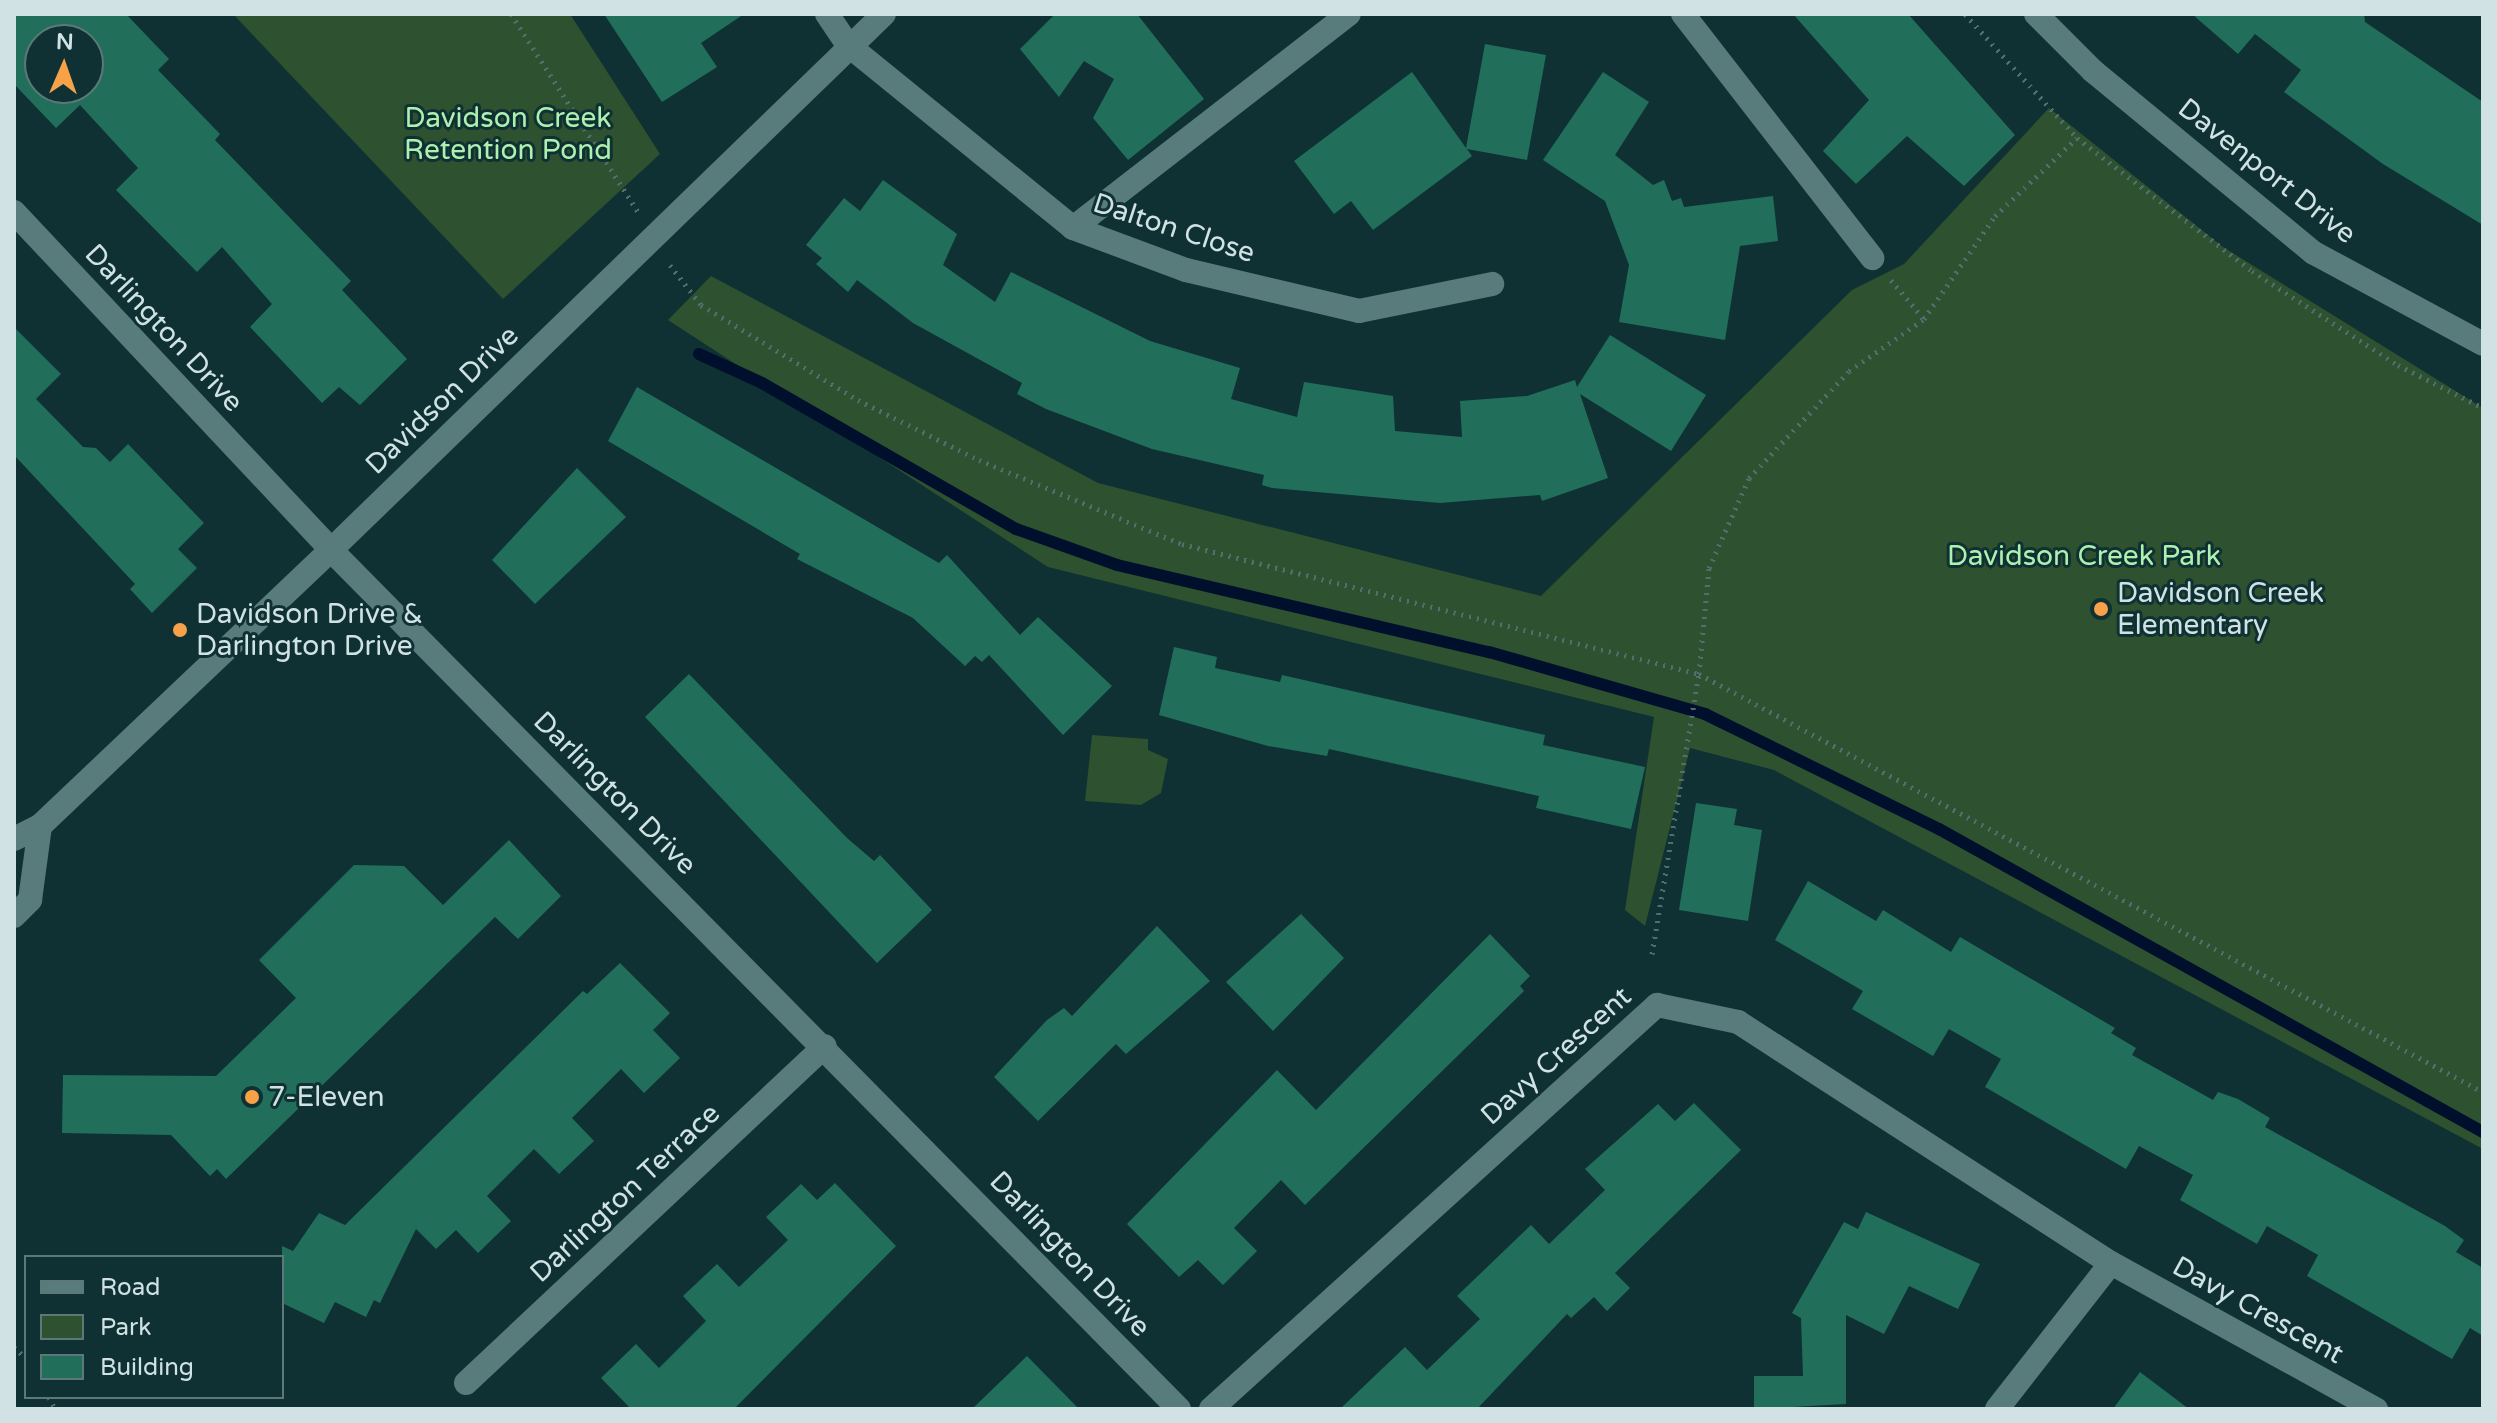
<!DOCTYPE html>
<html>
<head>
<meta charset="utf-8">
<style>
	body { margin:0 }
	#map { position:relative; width:2497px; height:1423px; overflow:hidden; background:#0f3133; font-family:"Varela Round",sans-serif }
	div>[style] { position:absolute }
	.green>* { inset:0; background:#2e512f }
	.stream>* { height:12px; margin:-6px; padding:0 6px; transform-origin:6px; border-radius:6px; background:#00102c }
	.building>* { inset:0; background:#216f5b }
	.path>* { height:5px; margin-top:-2.5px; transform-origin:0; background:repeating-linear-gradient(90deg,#526f70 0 2px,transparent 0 8px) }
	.minor>* { height:24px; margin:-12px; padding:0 12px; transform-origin:12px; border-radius:12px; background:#587b7c }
	.dots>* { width:22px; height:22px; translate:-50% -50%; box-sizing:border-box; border:4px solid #0f3133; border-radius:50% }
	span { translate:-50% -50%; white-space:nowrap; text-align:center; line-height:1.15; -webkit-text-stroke:6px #0f3133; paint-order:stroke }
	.park-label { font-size:28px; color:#aef1af }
	.street-label { font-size:28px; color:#d0e2e3 }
	.poi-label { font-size:28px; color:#d0e2e3 }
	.left { translate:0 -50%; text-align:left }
	.frame { position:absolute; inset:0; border:16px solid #d0e2e3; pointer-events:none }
	.legend { position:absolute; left:24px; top:1255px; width:260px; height:144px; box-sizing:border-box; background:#0f3133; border:2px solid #5c7879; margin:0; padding:10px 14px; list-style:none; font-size:24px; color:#d0e2e3 }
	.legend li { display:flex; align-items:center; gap:16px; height:40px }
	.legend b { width:40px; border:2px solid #5c7879 }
	.north { position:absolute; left:24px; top:24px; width:80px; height:80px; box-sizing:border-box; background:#0f3133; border:2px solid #5c7879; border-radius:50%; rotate:2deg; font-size:22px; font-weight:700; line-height:32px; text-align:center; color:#d0e2e3 }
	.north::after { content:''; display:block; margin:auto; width:28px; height:36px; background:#f7a248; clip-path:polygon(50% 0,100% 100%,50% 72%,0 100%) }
</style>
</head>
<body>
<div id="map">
	<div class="green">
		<div style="clip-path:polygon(233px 14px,570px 14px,660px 154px,503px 299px)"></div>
		<div style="clip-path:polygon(2049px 108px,2223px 247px,2483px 408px,2483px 1149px,1774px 770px,1690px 748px,1645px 926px,1625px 910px,1654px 717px,1048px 567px,668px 320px,711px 276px,1098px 483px,1541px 596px,1852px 290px,1904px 264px)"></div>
		<div style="clip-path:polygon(1092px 735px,1148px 739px,1148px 750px,1168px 759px,1161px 793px,1141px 805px,1085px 801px)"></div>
	</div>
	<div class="stream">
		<div style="left:699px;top:354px;width:69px;rotate:24.7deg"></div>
		<div style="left:762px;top:383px;width:293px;rotate:29.9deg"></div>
		<div style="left:1016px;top:529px;width:107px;rotate:19.6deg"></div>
		<div style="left:1117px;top:565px;width:382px;rotate:13.2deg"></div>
		<div style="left:1489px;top:652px;width:225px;rotate:16deg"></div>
		<div style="left:1705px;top:714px;width:261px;rotate:26.2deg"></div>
		<div style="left:1939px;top:829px;width:623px;rotate:29.12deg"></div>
	</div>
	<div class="building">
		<div style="clip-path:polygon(evenodd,14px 14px,126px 14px,169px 59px,158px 70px,220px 134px,215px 140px,351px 281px,342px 290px,407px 359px,360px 405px,339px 387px,322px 403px,250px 327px,272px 304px,222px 247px,197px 272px,116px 190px,138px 168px,80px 105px,56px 128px,14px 84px,14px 14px,40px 40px,88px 40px,88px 88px,40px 88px,40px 40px)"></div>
		<div style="clip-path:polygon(604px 14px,744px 14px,701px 43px,717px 67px,662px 102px)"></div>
		<div style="clip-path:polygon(1055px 14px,1137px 14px,1204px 99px,1128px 160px,1093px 118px,1114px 79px,1084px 61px,1059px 97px,1020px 49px)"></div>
		<div style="clip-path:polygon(1793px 14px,1908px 14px,2015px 135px,1964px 186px,1907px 136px,1856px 184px,1823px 151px,1869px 100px)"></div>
		<div style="clip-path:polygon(2192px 14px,2364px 14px,2365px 22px,2483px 102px,2483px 225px,2383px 164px,2284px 92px,2301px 70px,2255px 34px,2238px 54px)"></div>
		<div style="clip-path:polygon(1485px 44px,1546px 55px,1527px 160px,1467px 149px,1472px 156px,1373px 230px,1351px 201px,1334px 214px,1294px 161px,1412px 72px,1466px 148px)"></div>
		<div style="clip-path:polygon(1603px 72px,1649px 102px,1615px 155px,1653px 185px,1664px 180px,1672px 201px,1681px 198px,1684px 207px,1773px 196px,1778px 241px,1740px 246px,1725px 340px,1619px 322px,1629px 265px,1605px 201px,1543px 160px)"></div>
		<div style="clip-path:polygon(883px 180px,957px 234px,943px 265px,995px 302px,1011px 272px,1150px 341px,1240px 368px,1231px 399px,1297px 417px,1304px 382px,1393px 396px,1395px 431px,1462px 437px,1460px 401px,1527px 396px,1575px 380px,1577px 387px,1610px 335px,1706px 395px,1671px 451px,1580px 394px,1608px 478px,1542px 501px,1540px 495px,1440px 503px,1272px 488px,1262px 485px,1264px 475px,1152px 449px,1046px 409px,1017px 394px,1022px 383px,913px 323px,857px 280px,848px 292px,816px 264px,822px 258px,806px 245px,844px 198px,860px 211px)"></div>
		<div style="clip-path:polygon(14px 327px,61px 374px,36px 399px,83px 447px,96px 448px,110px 462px,128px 444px,204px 523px,178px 549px,197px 568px,152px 613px,130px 589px,135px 584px,14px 455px)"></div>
		<div style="clip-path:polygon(637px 387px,939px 563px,947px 555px,1020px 635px,1038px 617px,1112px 686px,1063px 735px,989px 655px,982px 662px,975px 656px,965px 666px,913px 618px,797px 559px,800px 554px,608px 441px)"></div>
		<div style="clip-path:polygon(577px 468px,626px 517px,535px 604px,492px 560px)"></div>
		<div style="clip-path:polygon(1174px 647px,1217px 657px,1215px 668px,1280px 682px,1282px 675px,1545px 735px,1543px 745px,1645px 767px,1631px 829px,1536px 808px,1539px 796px,1329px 749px,1327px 756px,1268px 746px,1159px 715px)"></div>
		<div style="clip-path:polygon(689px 674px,847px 838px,874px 861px,880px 855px,932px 910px,877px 963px,645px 717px)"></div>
		<div style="clip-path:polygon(1696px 803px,1737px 809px,1734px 825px,1762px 830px,1748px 921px,1679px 910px)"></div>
		<div style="clip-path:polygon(509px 840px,561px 896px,518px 939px,495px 917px,226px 1179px,217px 1169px,210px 1176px,171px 1135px,62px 1133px,63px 1075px,216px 1076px,296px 998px,259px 960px,354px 865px,404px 866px,443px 905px)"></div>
		<div style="clip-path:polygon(1808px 881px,1876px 921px,1883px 910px,1951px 952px,1960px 937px,2115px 1028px,2111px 1033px,2136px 1048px,2132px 1055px,2213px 1100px,2218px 1092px,2238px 1099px,2270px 1118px,2265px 1127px,2445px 1226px,2464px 1240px,2456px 1252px,2483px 1268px,2483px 1336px,2470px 1328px,2452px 1359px,2307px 1276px,2318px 1255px,2267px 1226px,2257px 1244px,2180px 1200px,2193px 1175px,2139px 1146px,2126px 1169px,1985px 1087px,2001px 1059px,1949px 1029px,1933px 1056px,1852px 1009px,1863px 991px,1775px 940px)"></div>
		<div style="clip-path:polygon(1301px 914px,1344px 958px,1273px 1031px,1226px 982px)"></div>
		<div style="clip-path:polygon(1157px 926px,1210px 981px,1126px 1054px,1116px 1044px,1038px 1121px,994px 1077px,1047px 1020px,1064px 1008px,1072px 1016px)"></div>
		<div style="clip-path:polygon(1490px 934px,1530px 976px,1520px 986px,1524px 991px,1305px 1205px,1281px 1180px,1234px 1228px,1257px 1251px,1223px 1285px,1198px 1260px,1179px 1277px,1127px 1224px,1277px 1070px,1316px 1110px)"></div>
		<div style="clip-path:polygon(620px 963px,670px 1013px,653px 1030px,680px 1058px,644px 1093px,621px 1069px,572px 1118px,594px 1141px,559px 1174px,534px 1149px,487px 1196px,511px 1221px,478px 1253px,456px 1230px,436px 1249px,416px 1229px,380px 1303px,374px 1300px,366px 1317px,335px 1302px,324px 1323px,282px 1303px,282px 1246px,293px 1251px,319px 1213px,345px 1225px,583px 991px,587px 994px)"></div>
		<div style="clip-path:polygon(1694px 1103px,1741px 1150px,1615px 1273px,1630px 1288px,1607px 1311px,1594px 1297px,1571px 1318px,1567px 1314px,1477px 1409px,1340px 1409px,1405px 1347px,1427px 1370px,1480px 1319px,1457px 1296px,1531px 1225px,1549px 1244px,1605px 1190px,1585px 1169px,1658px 1104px,1675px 1121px)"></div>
		<div style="clip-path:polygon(835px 1183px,896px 1246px,734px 1409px,631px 1409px,601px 1378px,636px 1344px,659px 1368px,706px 1321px,683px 1296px,717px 1264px,739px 1287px,788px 1240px,766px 1217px,801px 1184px,817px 1200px)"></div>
		<div style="clip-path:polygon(1866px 1212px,1980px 1264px,1958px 1309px,1909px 1286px,1884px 1334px,1846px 1315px,1846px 1404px,1754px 1409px,1754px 1376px,1803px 1376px,1801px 1318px,1792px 1313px,1844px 1222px,1858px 1229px)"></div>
		<div style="clip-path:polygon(1027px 1356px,1079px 1409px,972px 1409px)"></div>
		<div style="clip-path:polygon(2140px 1372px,2189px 1409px,2113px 1409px)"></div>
	</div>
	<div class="path">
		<div style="left:511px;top:14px;width:235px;rotate:57.3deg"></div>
		<div style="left:1965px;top:14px;width:167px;rotate:47.9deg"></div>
		<div style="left:2077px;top:138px;width:220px;rotate:37.2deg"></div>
		<div style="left:2252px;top:271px;width:174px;rotate:32.8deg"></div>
		<div style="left:2398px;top:365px;width:95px;rotate:26.8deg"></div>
		<div style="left:670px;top:265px;width:51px;rotate:52.2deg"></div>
		<div style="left:701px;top:305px;width:184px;rotate:31.2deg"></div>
		<div style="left:858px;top:400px;width:135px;rotate:26.4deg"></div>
		<div style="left:979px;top:460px;width:220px;rotate:22.5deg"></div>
		<div style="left:1182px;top:544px;width:533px;rotate:14.11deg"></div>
		<div style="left:1699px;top:674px;width:888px;rotate:28.06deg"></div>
		<div style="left:1891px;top:280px;width:51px;rotate:49.8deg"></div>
		<div style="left:1652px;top:954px;width:284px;rotate:-80.5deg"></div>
		<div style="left:1699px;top:674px;width:106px;rotate:-84.6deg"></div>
		<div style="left:1709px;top:568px;width:98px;rotate:-66deg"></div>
		<div style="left:1749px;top:478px;width:146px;rotate:-46.9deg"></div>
		<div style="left:1849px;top:371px;width:91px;rotate:-34.7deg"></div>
		<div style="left:1924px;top:319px;width:125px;rotate:-55.4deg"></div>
		<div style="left:1995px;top:216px;width:113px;rotate:-43.6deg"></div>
		<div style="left:14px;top:1347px;width:16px;rotate:43deg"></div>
		<div style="left:49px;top:1397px;width:13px;rotate:63deg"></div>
	</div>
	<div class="minor">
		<div style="left:827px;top:14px;width:37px;rotate:56deg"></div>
		<div style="left:848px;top:45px;width:290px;rotate:39.1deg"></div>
		<div style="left:1073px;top:228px;width:121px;rotate:20.4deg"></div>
		<div style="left:1186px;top:270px;width:178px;rotate:13.3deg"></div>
		<div style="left:1359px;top:311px;width:136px;rotate:-11.5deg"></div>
		<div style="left:1683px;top:14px;width:309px;rotate:52.2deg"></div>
		<div style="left:2036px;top:14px;width:81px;rotate:45deg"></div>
		<div style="left:2093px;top:71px;width:286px;rotate:39.5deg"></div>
		<div style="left:2314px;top:253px;width:192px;rotate:28.3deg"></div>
		<div style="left:14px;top:212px;width:463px;rotate:46.8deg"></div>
		<div style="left:331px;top:550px;width:1207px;rotate:45.37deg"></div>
		<div style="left:1073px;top:228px;width:349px;rotate:-37.8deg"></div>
		<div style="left:14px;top:839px;width:29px;rotate:-27deg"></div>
		<div style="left:40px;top:826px;width:401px;rotate:-43.5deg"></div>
		<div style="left:331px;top:550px;width:770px;rotate:-44.11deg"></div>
		<div style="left:14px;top:916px;width:23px;rotate:-45deg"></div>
		<div style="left:30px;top:900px;width:75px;rotate:-82.3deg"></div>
		<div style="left:466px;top:1383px;width:492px;rotate:-43.2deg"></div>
		<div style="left:1211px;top:1409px;width:602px;rotate:-42.17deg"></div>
		<div style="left:1657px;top:1005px;width:83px;rotate:11.9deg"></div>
		<div style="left:1738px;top:1022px;width:444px;rotate:32.9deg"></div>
		<div style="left:2111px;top:1263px;width:303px;rotate:28.9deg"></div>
		<div style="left:1997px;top:1409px;width:185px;rotate:-52deg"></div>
	</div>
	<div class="dots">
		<div style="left:2101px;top:609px;background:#f7a248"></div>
		<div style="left:180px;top:630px;background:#f7a248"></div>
		<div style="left:252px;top:1097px;background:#f7a248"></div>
	</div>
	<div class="park-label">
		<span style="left:508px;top:134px">Davidson Creek<br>Retention Pond</span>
		<span style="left:2084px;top:556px">Davidson Creek Park</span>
	</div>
	<div class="street-label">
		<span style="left:2267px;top:171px;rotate:38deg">Davenport Drive</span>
		<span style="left:1174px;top:228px;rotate:18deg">Dalton Close</span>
		<span style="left:164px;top:328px;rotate:47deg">Darlington Drive</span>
		<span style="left:442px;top:400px;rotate:-44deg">Davidson Drive</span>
		<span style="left:615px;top:793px;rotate:45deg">Darlington Drive</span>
		<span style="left:1556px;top:1056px;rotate:-42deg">Davy Crescent</span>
		<span style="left:625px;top:1193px;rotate:-43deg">Darlington Terrace</span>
		<span style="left:1070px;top:1254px;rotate:46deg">Darlington Drive</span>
		<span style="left:2258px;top:1310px;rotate:29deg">Davy Crescent</span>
	</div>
	<div class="poi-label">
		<span class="left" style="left:2117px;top:609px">Davidson Creek<br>Elementary</span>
		<span class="left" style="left:196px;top:630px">Davidson Drive &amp;<br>Darlington Drive</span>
		<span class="left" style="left:268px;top:1097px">7-Eleven</span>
	</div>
	<div class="frame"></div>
	<ul class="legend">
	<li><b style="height:10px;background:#587b7c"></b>Road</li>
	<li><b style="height:22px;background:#2e512f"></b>Park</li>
	<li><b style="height:22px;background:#216f5b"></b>Building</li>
	</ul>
	<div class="north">N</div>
</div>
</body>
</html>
